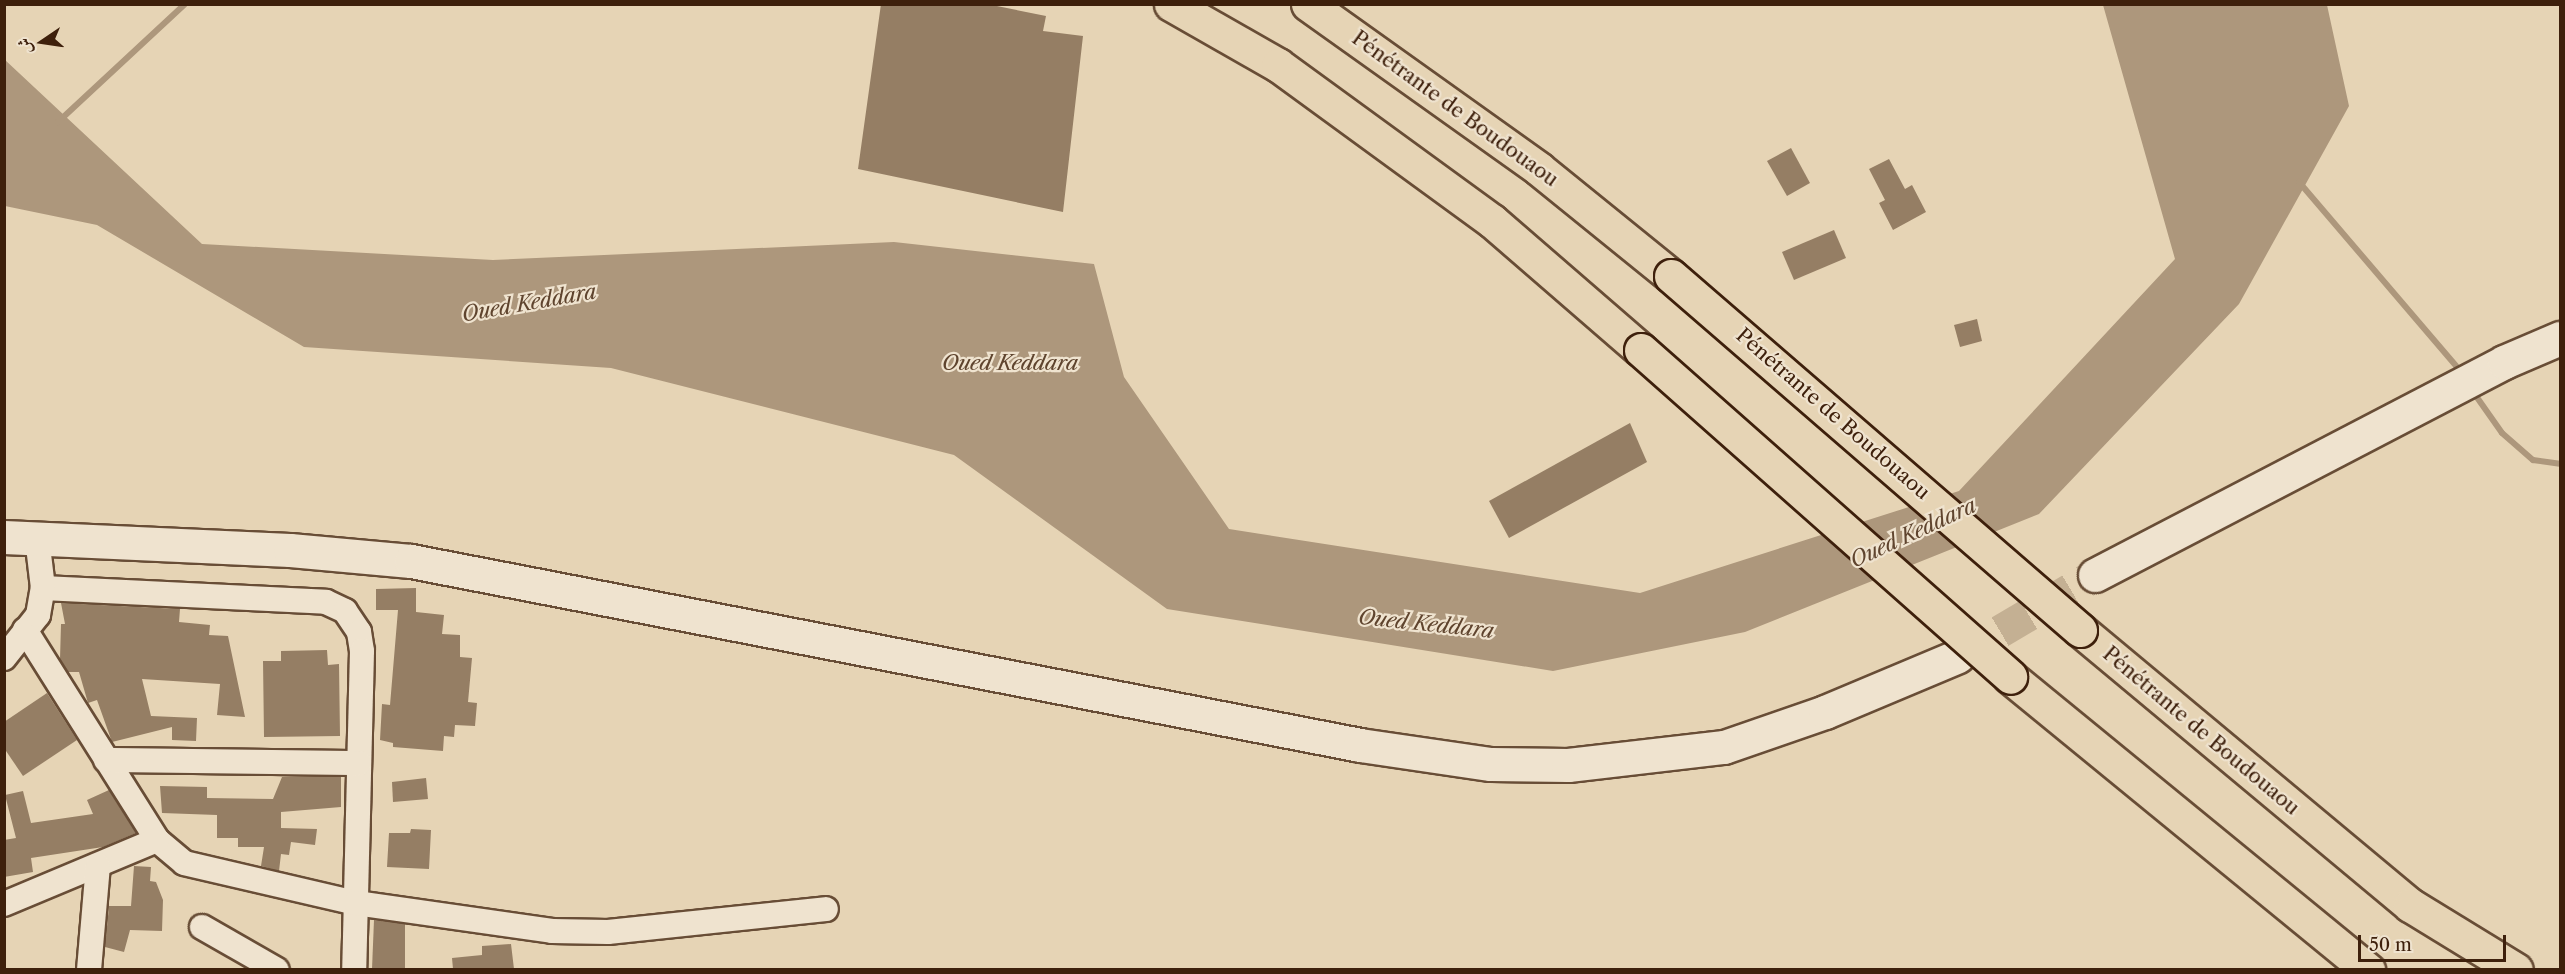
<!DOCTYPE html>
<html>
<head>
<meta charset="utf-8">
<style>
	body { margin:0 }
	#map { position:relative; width:2565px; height:974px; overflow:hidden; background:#e6d4b5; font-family:"Libre Caslon Text",Amiri,serif }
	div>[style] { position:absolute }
	.water>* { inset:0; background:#ad977c }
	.stream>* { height:6px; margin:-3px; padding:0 3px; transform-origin:3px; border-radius:3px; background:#ad977c }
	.building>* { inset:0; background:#957e64 }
	.secondary-tunnel>* { height:33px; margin-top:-16.5px; transform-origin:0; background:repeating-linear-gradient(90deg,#c4b093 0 33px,transparent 0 49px) }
	.roads { filter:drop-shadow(2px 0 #684d36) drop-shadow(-2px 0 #684d36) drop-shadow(0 2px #684d36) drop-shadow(0 -2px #684d36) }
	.minor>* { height:24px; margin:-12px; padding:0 12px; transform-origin:12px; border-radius:12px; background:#efe3cf }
	.secondary>* { height:33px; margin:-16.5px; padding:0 16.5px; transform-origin:16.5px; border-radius:16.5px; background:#efe3cf }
	.motorway>* { height:33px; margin:-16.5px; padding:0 16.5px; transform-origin:16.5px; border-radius:16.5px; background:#e6d4b5 }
	.bridges { filter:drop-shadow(2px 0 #3e200c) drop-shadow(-2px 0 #3e200c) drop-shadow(0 2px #3e200c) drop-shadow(0 -2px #3e200c) }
	.motorway-bridge>* { height:33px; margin:-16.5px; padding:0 16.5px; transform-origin:16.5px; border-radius:16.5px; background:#e6d4b5 }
	span { translate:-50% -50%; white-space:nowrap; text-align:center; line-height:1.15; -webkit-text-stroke:4.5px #efe3cf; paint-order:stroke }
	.street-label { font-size:20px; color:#3e200c }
	.water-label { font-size:21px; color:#5f442e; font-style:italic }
	.frame { position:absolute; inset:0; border:6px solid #3e200c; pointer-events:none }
	.north { position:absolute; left:12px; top:12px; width:60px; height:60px; -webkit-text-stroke:4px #efe3cf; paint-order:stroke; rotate:257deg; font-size:16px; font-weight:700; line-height:24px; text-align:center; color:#3e200c }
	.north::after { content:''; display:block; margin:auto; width:21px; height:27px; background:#3e200c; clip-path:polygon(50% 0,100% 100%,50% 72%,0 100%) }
	.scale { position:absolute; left:2358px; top:935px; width:148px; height:27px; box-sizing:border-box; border:3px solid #3e200c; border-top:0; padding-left:8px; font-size:18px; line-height:21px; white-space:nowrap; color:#3e200c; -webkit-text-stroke:4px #efe3cf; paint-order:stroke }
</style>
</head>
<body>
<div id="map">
	<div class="water">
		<div style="clip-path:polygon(2103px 5px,2327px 5px,2349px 106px,2239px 304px,2039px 514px,1745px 632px,1553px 671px,1167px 609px,954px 455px,611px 368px,304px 347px,97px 225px,5px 206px,4px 59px,202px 244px,493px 260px,894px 242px,1094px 264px,1124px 377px,1229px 529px,1640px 593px,1959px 491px,2175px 259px)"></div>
	</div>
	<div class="stream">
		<div style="left:58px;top:122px;width:173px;rotate:-42.9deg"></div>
		<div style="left:2299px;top:182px;width:242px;rotate:49.5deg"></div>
		<div style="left:2476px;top:396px;width:45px;rotate:54.9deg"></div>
		<div style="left:2502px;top:433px;width:41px;rotate:41.1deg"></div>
		<div style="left:2533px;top:460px;width:27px;rotate:8deg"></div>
	</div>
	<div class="building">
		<div style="clip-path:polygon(881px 4px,987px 4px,1046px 16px,1043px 31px,1083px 36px,1063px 212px,858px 169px)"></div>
		<div style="clip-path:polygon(1791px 148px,1810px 183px,1787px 196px,1767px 161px)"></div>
		<div style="clip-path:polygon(1889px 159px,1905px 189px,1912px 185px,1926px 212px,1893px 230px,1879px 203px,1885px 200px,1869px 169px)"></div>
		<div style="clip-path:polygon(1834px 230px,1846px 258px,1794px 280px,1782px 252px)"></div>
		<div style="clip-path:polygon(1977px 319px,1982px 341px,1960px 347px,1954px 325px)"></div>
		<div style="clip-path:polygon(1630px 423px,1647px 462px,1509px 538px,1489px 501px)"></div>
		<div style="clip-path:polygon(416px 588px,416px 612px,444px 615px,442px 634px,460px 635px,460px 657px,472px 658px,468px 702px,477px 703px,475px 726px,455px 725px,454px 737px,444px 736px,443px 751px,393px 747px,393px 743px,380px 740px,382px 704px,390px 705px,398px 610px,376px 610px,376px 589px)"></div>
		<div style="clip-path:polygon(61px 603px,180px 609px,179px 622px,210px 625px,209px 635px,228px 636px,245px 717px,217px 715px,220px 684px,142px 679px,151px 716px,197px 718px,196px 741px,172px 740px,172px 727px,112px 742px,97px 700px,88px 703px,79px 672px,68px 672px,60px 659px,61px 624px,65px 624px)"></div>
		<div style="clip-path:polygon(327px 650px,328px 665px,339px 664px,340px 736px,264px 737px,263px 661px,281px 661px,281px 651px)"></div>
		<div style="clip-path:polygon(47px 693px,77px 740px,23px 776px,4px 748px,4px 722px)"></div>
		<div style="clip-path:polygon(282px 777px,341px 777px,341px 807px,281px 812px,281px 828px,317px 829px,315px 845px,291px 842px,289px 855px,281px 854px,279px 871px,261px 866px,264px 847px,238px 847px,238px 838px,217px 838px,217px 815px,162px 813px,160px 786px,207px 787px,207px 798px,273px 799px)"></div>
		<div style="clip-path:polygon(426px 778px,428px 799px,393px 802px,392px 782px)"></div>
		<div style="clip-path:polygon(109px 790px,136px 833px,103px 847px,31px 858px,33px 872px,4px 877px,4px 840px,16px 838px,5px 795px,23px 791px,31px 823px,93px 814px,87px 800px)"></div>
		<div style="clip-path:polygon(411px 829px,431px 830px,429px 869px,387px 867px,389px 833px,410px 833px)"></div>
		<div style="clip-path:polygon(134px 866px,151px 867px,150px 881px,156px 882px,163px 900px,162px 931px,130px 930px,124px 952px,105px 947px,109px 906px,131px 906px)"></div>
		<div style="clip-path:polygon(374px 920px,405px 924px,405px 969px,372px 969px)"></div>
		<div style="clip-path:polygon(511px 944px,514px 969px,453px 969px,452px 958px,482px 955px,482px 946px)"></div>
	</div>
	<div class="secondary-tunnel">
		<div style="left:1958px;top:656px;width:159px;rotate:-30.6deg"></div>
	</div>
	<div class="roads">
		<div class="minor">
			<div style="left:43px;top:588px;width:283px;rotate:2.8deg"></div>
			<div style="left:326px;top:602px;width:21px;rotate:25deg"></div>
			<div style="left:345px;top:611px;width:25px;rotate:56deg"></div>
			<div style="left:359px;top:632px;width:19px;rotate:81deg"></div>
			<div style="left:362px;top:651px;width:319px;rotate:91.4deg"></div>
			<div style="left:25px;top:630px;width:248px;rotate:57.8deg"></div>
			<div style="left:157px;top:840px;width:35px;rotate:40deg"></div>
			<div style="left:184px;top:863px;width:177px;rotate:13.1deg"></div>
			<div style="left:356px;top:903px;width:198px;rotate:8.1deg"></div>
			<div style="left:552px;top:931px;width:56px;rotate:1deg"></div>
			<div style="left:608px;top:932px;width:219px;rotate:-6deg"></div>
			<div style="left:4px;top:658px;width:55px;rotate:-51.7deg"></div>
			<div style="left:38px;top:615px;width:27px;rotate:-80deg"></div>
			<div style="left:43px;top:588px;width:50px;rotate:-96.8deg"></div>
			<div style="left:106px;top:760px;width:253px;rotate:0.7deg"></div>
			<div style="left:4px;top:904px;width:166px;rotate:-22.7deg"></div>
			<div style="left:202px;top:927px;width:86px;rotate:29.8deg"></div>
			<div style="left:89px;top:970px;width:105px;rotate:-85.1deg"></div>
		</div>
		<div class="secondary">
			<div style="left:4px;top:537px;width:286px;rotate:2.6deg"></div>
			<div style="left:290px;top:550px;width:121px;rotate:5.2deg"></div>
			<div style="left:411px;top:561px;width:967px;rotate:10.97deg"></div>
			<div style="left:1360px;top:745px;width:132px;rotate:8.3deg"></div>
			<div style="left:1491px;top:764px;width:77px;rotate:0.7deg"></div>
			<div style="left:1568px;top:765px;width:157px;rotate:-6.6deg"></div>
			<div style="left:1724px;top:747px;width:107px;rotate:-19.1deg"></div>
			<div style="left:1825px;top:712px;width:144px;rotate:-22.8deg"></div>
			<div style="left:2095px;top:575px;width:461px;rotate:-27.5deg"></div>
			<div style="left:2504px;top:362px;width:61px;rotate:-23.2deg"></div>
		</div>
		<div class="motorway">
			<div style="left:1171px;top:4px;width:123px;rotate:29.7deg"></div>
			<div style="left:1278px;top:65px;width:265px;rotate:36.1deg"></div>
			<div style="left:1492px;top:221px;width:197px;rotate:40.9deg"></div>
			<div style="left:1308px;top:4px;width:284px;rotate:35.5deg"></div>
			<div style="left:1539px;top:169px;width:170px;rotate:39deg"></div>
			<div style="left:2080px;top:630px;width:430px;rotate:39.8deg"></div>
			<div style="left:2410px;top:905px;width:124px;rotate:31.5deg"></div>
			<div style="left:2010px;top:677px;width:463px;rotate:39.3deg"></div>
		</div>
	</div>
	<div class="bridges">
		<div class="motorway-bridge">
			<div style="left:1671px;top:276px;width:541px;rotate:40.88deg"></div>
			<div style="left:1641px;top:350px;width:493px;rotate:41.5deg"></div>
		</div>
	</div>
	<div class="street-label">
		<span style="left:1455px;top:109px;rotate:36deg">Pénétrante de Boudouaou</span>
		<span style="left:1833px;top:414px;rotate:41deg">Pénétrante de Boudouaou</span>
		<span style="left:2201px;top:731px;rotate:40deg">Pénétrante de Boudouaou</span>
	</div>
	<div class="water-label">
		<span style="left:529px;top:303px;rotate:-10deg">Oued Keddara</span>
		<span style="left:1010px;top:363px">Oued Keddara</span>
		<span style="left:1913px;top:533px;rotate:-25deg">Oued Keddara</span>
		<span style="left:1426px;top:624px;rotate:6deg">Oued Keddara</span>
	</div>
	<div class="frame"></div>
	<div class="north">ش</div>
	<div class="scale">50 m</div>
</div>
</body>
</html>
